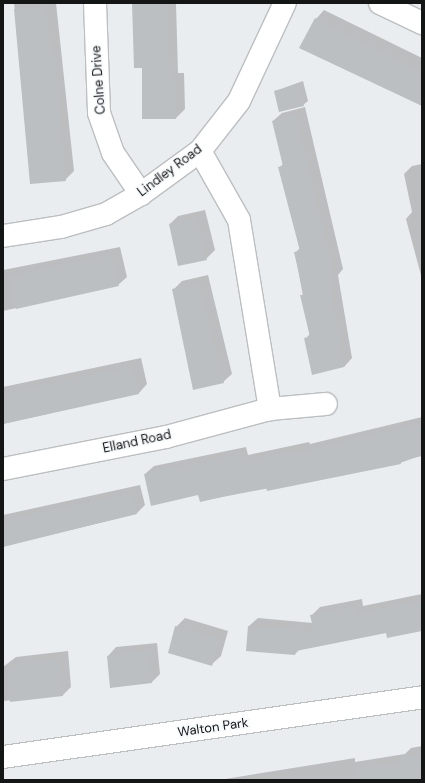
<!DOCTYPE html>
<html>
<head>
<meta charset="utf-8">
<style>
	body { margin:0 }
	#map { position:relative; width:425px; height:783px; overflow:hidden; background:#eaedef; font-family:"DM Sans",sans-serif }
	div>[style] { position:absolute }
	.shadow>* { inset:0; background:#0003 }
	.building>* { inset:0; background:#bcbfc1 }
	.roads { filter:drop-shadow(1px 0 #bcbfc1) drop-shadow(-1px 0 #bcbfc1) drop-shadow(0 1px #bcbfc1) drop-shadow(0 -1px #bcbfc1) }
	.minor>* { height:22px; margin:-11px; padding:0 11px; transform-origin:11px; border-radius:11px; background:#fff }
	span { translate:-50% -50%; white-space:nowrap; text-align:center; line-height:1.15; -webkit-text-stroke:3.5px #f7fafc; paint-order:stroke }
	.street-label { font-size:13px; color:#141515 }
	.frame { position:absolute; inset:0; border:4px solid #141515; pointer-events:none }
</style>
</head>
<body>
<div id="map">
	<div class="shadow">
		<div style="clip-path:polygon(14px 3px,56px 3px,74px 171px,65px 180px,31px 183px)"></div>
		<div style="clip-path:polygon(133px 3px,176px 3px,178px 73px,184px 73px,185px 109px,176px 118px)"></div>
		<div style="clip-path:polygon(324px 10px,422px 58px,422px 106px,316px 19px)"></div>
		<div style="clip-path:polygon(303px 81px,308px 101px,303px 105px,275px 91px)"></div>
		<div style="clip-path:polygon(305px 107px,343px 269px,338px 275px,352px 358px,344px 367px,305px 339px,310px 334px,295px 253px,300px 248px,279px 168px,283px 164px,273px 121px,282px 113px)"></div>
		<div style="clip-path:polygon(422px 164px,422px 279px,406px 219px,412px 212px,404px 174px,412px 166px)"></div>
		<div style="clip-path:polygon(205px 210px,215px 250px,206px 259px,170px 224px,178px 216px)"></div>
		<div style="clip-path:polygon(120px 247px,127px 277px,118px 285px,3px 311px,3px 270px)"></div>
		<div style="clip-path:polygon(208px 275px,232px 374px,223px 382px,173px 290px,182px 281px)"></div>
		<div style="clip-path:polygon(141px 358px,147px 384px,139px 393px,3px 424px,3px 387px)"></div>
		<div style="clip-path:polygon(422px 417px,422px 455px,400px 463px,201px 501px,199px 494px,145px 474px,154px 466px,246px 447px,248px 455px,309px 442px,310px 444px)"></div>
		<div style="clip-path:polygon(140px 485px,145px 505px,136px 514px,3px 547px,3px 515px)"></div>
		<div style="clip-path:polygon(422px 594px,422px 630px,387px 632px,300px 649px,295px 654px,247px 650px,249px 626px,258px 618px,313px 623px,311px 616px,320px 607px,362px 599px,363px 606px)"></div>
		<div style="clip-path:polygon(185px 618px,228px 631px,221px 656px,212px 664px,176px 627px)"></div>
		<div style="clip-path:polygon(157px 643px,160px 674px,152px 682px,108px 656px,116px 647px)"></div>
		<div style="clip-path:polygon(68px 651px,71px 687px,63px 695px,3px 701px,3px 667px,16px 657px)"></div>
		<div style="clip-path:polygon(422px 746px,422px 780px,219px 780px,355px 758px,355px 762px,405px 754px,411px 748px)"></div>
	</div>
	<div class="building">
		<div style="clip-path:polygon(132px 3px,167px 3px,170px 81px,176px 81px,176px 119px,142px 119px,142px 68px,134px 68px)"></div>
		<div style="clip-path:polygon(46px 6px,50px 49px,54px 48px,66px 181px,30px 184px,14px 9px)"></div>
		<div style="clip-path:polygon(315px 18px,422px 72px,422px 106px,299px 48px)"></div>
		<div style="clip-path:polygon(299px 85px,304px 106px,279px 112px,274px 91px)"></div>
		<div style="clip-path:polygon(296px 115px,335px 279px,329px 280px,344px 367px,312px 375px,304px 338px,310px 337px,300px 295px,304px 295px,294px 252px,300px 251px,278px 167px,283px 166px,272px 121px)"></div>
		<div style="clip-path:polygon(197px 217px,207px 260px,178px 266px,169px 224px)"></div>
		<div style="clip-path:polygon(112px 255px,119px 286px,16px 309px,9px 276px)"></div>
		<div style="clip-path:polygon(199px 283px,224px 383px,193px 390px,172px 289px)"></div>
		<div style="clip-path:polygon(133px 366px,139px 394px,3px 424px,3px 394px)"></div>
		<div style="clip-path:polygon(422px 423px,422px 456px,400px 461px,401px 464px,267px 491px,266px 487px,200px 502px,198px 495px,151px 506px,144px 474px,238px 455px,240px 463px,301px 449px,301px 452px)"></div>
		<div style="clip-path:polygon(132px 493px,137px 514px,3px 546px,3px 520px)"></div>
		<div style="clip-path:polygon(422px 600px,422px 631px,387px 638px,386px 633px,296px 651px,295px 655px,246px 651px,248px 626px,314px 632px,310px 615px,353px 607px,355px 614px)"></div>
		<div style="clip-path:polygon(175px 626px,220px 639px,212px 666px,168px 653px)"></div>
		<div style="clip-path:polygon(149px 651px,152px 683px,110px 688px,107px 656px)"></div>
		<div style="clip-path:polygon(60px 659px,63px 696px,10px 702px,7px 665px)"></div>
		<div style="clip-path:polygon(422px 753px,422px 780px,355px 780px,354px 769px,402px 761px,402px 756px)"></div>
	</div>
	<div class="roads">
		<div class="minor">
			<div style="left:95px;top:3px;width:110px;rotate:87.9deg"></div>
			<div style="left:99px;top:113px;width:42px;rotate:70.7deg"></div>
			<div style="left:113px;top:153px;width:50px;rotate:55.7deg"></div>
			<div style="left:380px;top:3px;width:47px;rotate:25.5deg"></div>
			<div style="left:200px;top:151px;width:79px;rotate:60.5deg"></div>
			<div style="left:239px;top:220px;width:192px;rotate:80.7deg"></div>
			<div style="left:270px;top:409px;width:56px;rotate:-5.1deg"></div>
			<div style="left:3px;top:236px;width:59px;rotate:-8.8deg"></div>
			<div style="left:61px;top:227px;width:47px;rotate:-16.1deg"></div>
			<div style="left:106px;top:214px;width:40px;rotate:-29.7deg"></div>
			<div style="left:141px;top:194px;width:73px;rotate:-36.1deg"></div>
			<div style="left:200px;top:151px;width:63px;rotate:-52deg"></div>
			<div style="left:239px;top:101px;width:108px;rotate:-64.9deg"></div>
			<div style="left:3px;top:469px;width:166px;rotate:-11.1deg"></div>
			<div style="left:166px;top:437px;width:108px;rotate:-15.1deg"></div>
			<div style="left:3px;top:757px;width:423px;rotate:-8.1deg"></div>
		</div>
	</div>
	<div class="street-label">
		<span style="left:99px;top:80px;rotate:-94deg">Colne Drive</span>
		<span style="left:170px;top:171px;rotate:-37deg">Lindley Road</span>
		<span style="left:137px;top:442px;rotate:-12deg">Elland Road</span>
		<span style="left:213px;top:728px;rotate:-8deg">Walton Park</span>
	</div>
	<div class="frame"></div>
</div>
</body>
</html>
